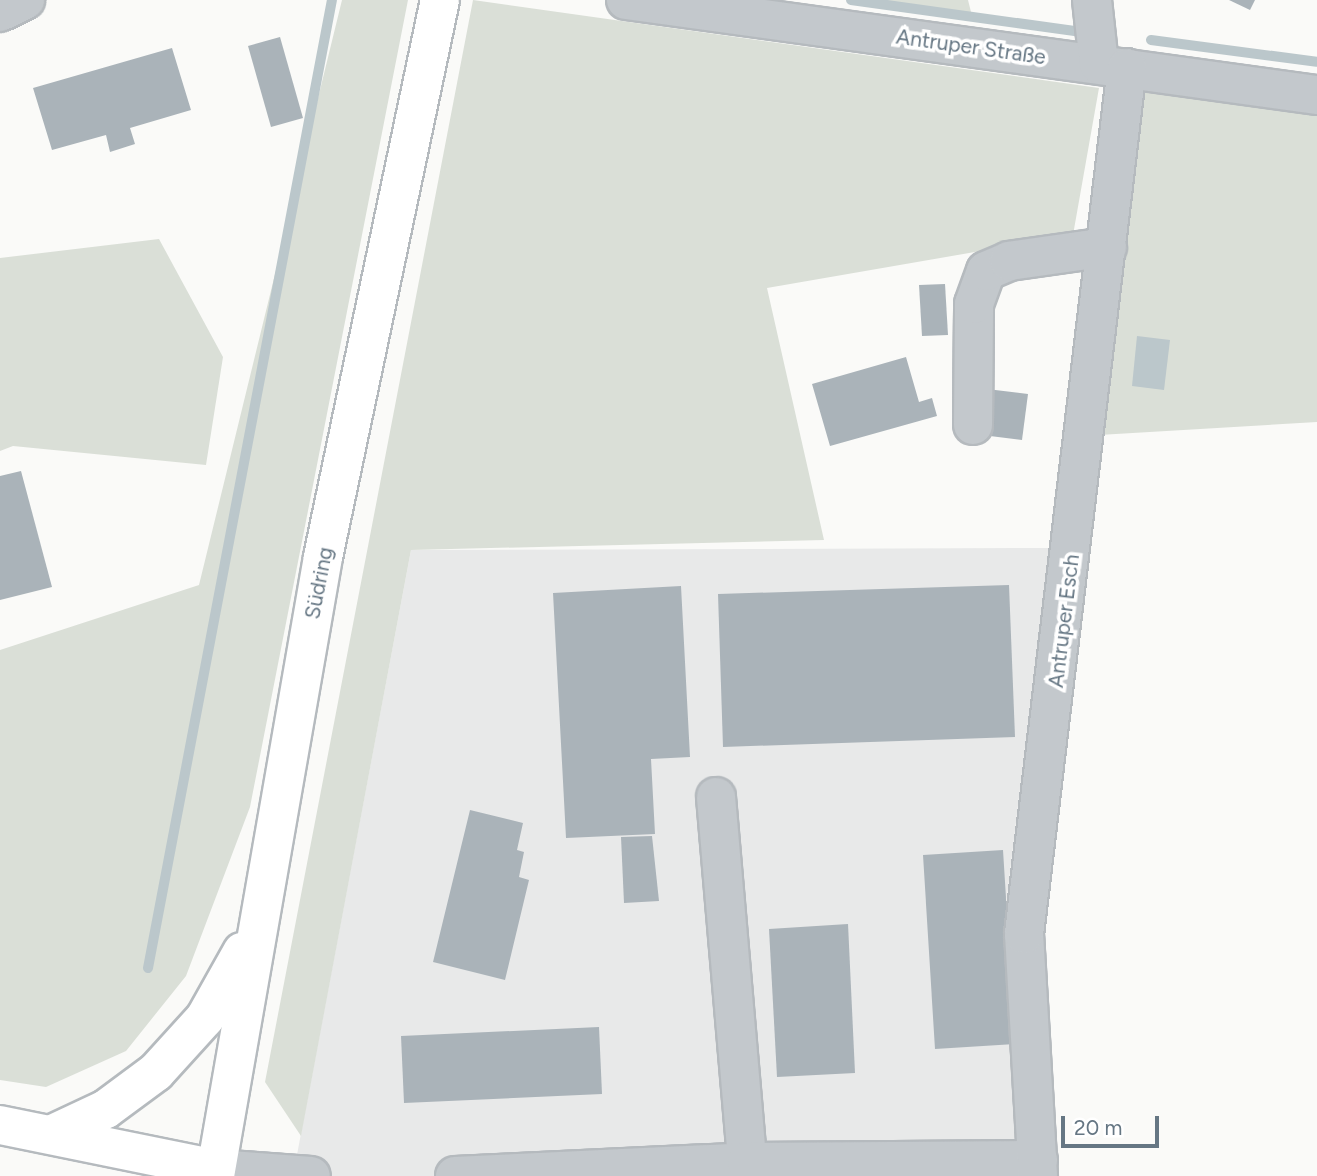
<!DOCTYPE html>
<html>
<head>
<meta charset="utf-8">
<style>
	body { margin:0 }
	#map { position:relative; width:1317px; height:1176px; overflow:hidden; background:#fafaf8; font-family:Figtree,sans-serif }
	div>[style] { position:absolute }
	.built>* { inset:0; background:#e8e9e9 }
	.green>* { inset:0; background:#dadfd7 }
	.water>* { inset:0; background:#bbc7cb }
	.stream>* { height:10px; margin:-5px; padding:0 5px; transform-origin:5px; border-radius:5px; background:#bbc7cb }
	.building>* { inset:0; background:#aab3b9 }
	.roads { filter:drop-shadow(2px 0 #b5babe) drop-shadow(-2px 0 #b5babe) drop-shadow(0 2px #b5babe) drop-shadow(0 -2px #b5babe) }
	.minor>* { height:38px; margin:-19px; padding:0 19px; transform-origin:19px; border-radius:19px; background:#c3c8cc }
	.major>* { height:38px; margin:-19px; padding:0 19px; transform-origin:19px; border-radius:19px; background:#fff }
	span { translate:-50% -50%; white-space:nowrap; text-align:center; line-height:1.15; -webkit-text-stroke:7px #fff; paint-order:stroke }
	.street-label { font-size:21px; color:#657683 }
	.scale { position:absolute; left:1061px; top:1116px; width:98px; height:32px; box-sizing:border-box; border:4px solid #657683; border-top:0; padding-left:9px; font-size:21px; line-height:24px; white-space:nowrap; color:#657683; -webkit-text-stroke:5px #fff; paint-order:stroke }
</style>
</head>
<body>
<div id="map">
	<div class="built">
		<div style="clip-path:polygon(1049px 548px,1004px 922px,1019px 1176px,293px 1176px,411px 550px)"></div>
	</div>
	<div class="green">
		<div style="clip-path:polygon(342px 0,408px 0,250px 807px,186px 976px,126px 1051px,46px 1087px,0 1080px,0 650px,199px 585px)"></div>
		<div style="clip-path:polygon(473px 0,1099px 88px,1073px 235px,767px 288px,824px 540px,411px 550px,301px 1136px,265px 1082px)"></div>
		<div style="clip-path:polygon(861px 0,968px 0,973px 20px)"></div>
		<div style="clip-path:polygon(1139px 92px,1317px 112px,1317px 422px,1099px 435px)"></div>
		<div style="clip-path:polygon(159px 239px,223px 357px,206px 465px,13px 446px,0 451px,0 258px)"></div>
	</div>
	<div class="water">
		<div style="clip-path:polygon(1137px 336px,1170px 340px,1164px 390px,1132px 386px)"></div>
	</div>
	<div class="stream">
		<div style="left:851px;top:0;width:233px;rotate:7.9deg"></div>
		<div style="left:1151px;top:40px;width:167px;rotate:7.5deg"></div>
		<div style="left:148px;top:968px;width:985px;rotate:-79.24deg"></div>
	</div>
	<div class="building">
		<div style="clip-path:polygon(1229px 0,1255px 0,1250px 10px)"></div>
		<div style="clip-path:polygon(280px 37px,303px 118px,271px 127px,248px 46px)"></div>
		<div style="clip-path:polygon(172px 48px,191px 110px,130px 128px,135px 144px,110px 152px,106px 135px,52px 150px,33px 88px)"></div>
		<div style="clip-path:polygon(945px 284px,948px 335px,922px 336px,919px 285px)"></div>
		<div style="clip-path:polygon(906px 357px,919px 402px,932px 398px,937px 416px,830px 446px,812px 384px)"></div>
		<div style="clip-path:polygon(987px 389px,1028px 394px,1022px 440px,982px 435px)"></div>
		<div style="clip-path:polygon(21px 471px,52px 587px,0 600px,0 476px)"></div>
		<div style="clip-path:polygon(1009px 585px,1015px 737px,723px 747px,718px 594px)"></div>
		<div style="clip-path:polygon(681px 586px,690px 757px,651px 759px,655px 834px,566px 838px,553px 593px)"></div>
		<div style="clip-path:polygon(470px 810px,523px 823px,517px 850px,524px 852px,519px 877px,529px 880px,505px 980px,433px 962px)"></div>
		<div style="clip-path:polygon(652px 836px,659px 901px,624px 903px,621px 837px)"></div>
		<div style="clip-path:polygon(1003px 850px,1015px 1044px,935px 1049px,923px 855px)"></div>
		<div style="clip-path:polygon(848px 924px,855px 1073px,777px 1077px,769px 929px)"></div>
		<div style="clip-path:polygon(599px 1027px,602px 1094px,404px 1103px,401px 1036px)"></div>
	</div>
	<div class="roads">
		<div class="minor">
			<div style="left:626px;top:0;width:697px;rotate:7.83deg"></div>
			<div style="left:1092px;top:0;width:64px;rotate:83.8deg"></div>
			<div style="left:0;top:12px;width:28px;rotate:-26deg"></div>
			<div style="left:973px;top:425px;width:121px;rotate:-89.5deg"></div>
			<div style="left:974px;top:304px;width:35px;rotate:-70deg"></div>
			<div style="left:986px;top:271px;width:25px;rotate:-23deg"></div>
			<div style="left:1009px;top:261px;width:99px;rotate:-8.1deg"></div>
			<div style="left:716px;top:797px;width:366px;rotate:85.1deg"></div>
			<div style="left:216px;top:1169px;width:95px;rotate:4.2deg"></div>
			<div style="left:455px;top:1176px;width:292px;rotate:-2.7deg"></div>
			<div style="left:747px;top:1162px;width:291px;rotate:-0.4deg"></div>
			<div style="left:1038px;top:1176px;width:242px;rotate:-93.3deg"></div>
			<div style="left:1024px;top:934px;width:872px;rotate:-83.22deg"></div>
		</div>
		<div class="major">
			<div style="left:0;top:1125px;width:220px;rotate:11.5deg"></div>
			<div style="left:55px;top:1133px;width:56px;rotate:-25.2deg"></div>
			<div style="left:106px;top:1109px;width:62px;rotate:-36.5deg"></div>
			<div style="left:156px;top:1072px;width:73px;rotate:-47.8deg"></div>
			<div style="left:205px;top:1018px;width:76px;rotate:-60.7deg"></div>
			<div style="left:215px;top:1176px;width:628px;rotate:-80.1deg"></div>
			<div style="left:323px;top:557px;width:569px;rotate:-78.14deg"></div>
		</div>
	</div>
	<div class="street-label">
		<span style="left:971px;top:47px;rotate:8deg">Antruper Straße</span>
		<span style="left:319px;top:583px;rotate:-79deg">Südring</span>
		<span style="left:1064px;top:621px;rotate:-83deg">Antruper Esch</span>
	</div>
	<div class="scale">20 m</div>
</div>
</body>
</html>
